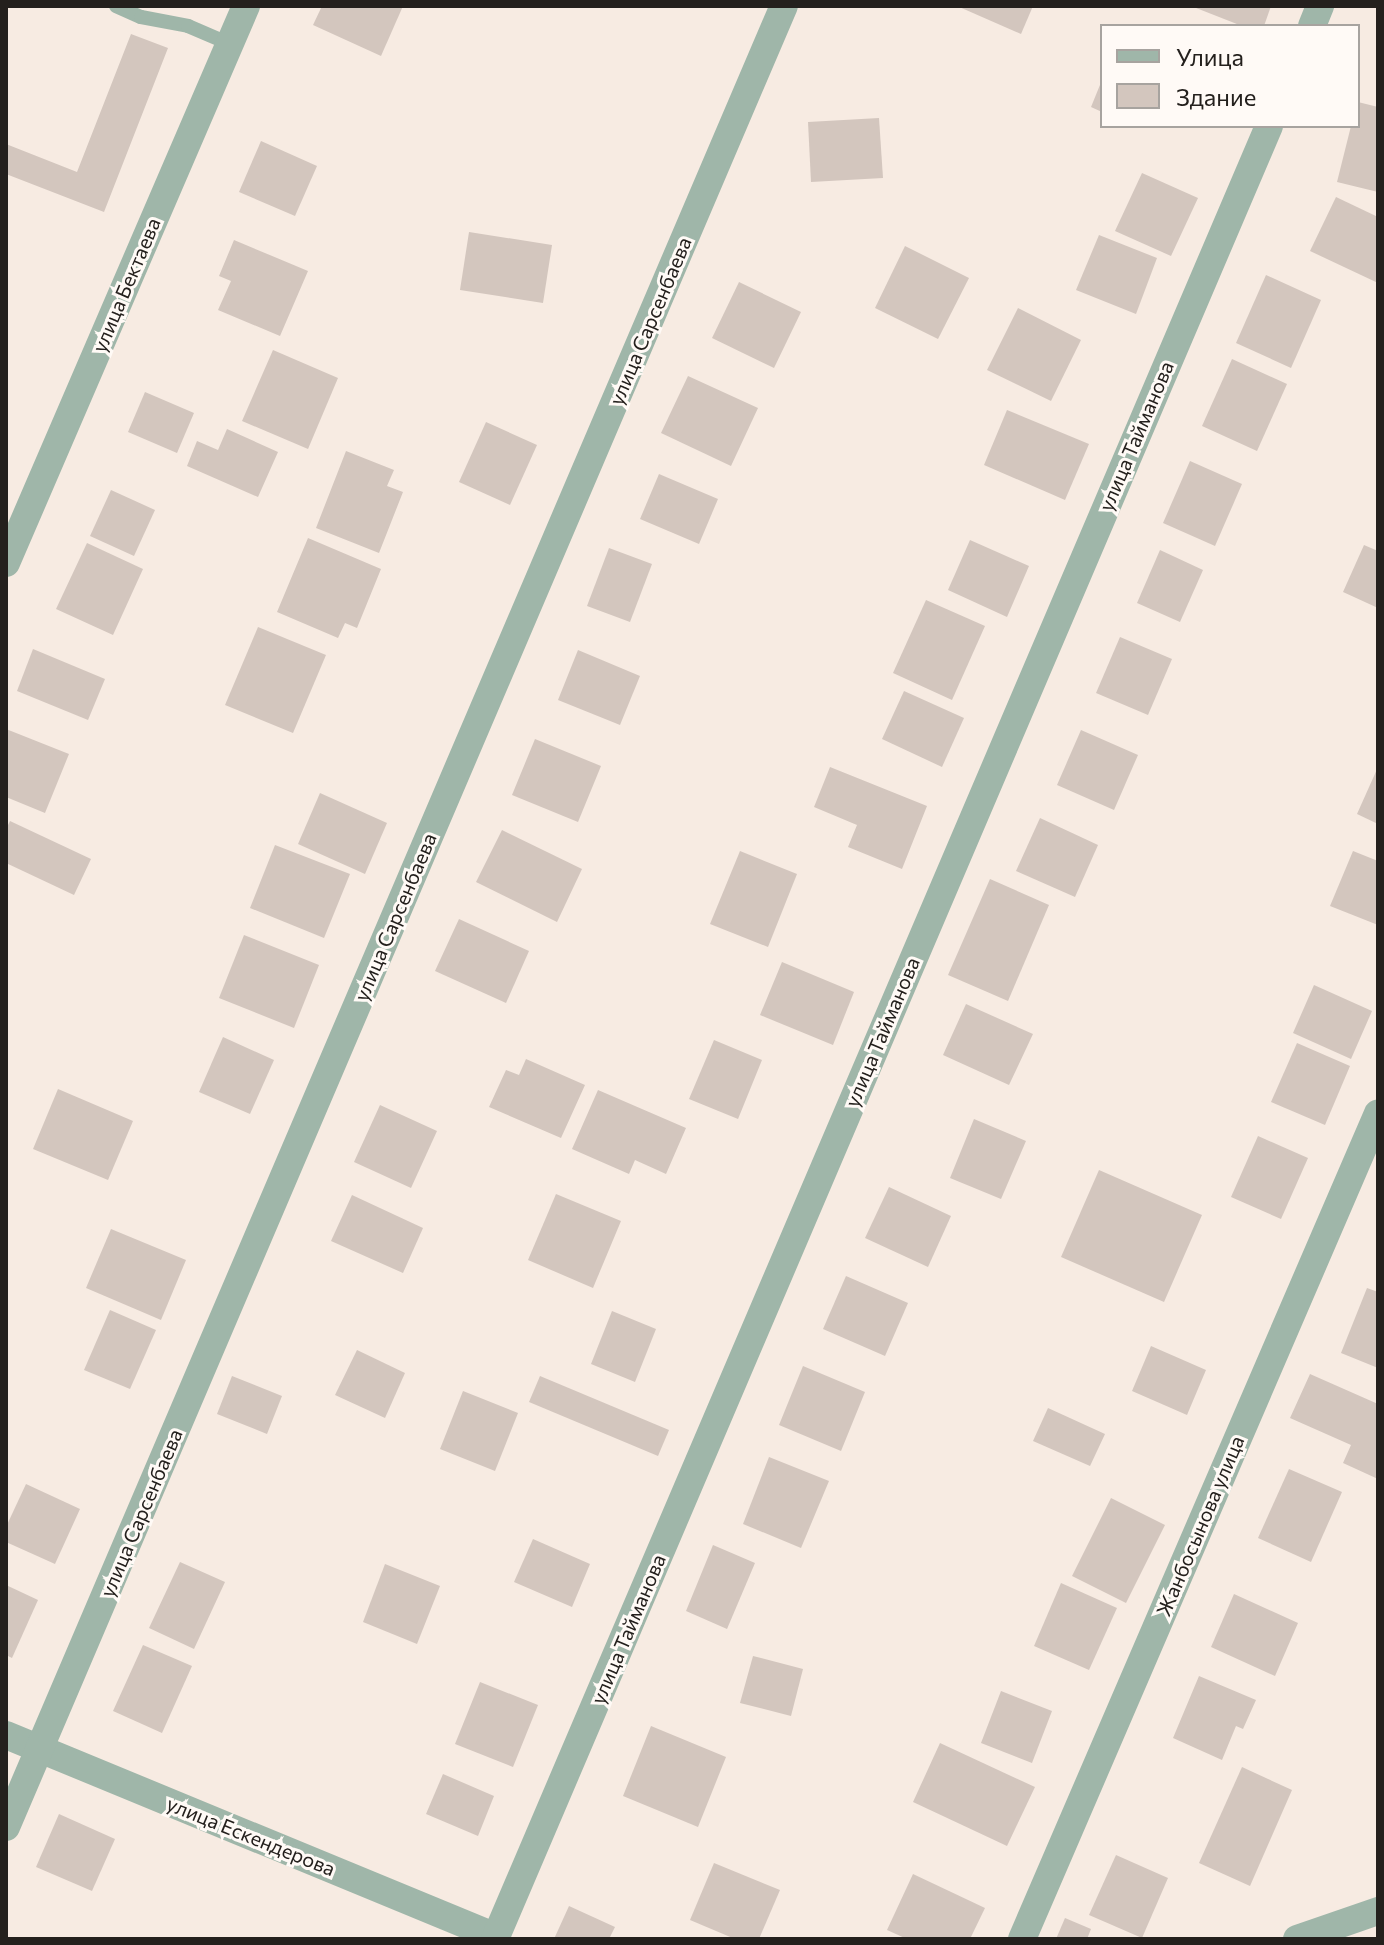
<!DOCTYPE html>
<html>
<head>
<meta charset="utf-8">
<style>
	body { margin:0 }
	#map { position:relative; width:1384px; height:1945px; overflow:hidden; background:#f7ebe2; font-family:Commissioner,sans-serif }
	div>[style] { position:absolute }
	.building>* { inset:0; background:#d3c6be }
	.service>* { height:14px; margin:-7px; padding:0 7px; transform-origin:7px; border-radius:7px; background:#9fb6a9 }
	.minor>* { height:28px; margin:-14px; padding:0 14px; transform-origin:14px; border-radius:14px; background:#9fb6a9 }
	span { translate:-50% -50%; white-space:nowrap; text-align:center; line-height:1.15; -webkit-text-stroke:6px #fffaf6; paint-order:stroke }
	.street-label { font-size:20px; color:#24201d }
	.frame { position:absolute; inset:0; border:8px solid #24201d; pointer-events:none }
	.legend { position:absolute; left:1100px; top:24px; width:260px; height:104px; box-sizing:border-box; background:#fffaf6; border:2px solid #a7a39f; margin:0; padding:10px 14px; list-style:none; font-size:24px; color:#24201d }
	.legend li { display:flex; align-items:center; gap:16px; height:40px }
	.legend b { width:40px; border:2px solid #a7a39f }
</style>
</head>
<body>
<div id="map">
	<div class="building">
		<div style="clip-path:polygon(322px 6px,403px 6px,381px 56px,313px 25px)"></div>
		<div style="clip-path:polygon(957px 6px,1033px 6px,1021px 34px)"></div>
		<div style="clip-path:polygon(1191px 6px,1271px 6px,1264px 26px,1242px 26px)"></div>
		<div style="clip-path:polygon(131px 34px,168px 48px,104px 212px,6px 174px,6px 144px,77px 172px)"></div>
		<div style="clip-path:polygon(1102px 80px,1102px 112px,1091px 107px)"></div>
		<div style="clip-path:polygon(1358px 102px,1378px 107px,1378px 192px,1337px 182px,1351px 126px,1358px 126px)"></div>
		<div style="clip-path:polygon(879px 118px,883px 178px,811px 182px,808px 122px)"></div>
		<div style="clip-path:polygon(261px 141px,317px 166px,295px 216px,239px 192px)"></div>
		<div style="clip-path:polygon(1142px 173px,1198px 198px,1171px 256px,1115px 231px)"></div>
		<div style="clip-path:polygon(1336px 197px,1378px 217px,1378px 283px,1310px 251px)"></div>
		<div style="clip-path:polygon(469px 232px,552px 245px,543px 303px,460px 290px)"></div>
		<div style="clip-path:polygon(1099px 235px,1157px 258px,1136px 314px,1076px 290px)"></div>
		<div style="clip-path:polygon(234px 240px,308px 271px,280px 336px,218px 310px,231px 281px,219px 276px)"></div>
		<div style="clip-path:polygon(905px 246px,969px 278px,938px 339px,875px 308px)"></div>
		<div style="clip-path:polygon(1266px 275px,1321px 300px,1291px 368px,1236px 343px)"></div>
		<div style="clip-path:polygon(739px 282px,801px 312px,774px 368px,712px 338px)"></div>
		<div style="clip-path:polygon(1018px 308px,1081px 340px,1051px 401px,987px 370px)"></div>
		<div style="clip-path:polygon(273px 350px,338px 378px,308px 449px,242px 421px)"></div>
		<div style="clip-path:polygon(1232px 359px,1287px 384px,1257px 451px,1202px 426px)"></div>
		<div style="clip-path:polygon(688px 376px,758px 408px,731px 466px,661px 433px)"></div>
		<div style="clip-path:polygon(145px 392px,194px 413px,177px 453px,128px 432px)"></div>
		<div style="clip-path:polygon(1007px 410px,1089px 444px,1065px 500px,984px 465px)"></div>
		<div style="clip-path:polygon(486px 422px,537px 445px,510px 505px,459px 482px)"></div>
		<div style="clip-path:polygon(227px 429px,278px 452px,258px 497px,187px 466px,197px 441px,218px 450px)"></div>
		<div style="clip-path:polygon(346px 451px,394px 470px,387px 486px,403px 492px,379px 553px,316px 528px)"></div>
		<div style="clip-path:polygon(1190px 461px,1242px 484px,1215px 546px,1163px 523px)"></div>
		<div style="clip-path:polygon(659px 474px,718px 499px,699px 544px,640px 519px)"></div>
		<div style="clip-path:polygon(111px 490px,155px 510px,134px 556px,90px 536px)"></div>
		<div style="clip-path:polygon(308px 538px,381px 569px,357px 628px,345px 623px,338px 638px,277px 612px)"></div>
		<div style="clip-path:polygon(970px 540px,1029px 566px,1007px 617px,948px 590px)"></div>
		<div style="clip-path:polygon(87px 543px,143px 569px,113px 635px,56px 609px)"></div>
		<div style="clip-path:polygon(1364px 545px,1378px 551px,1378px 608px,1343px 592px)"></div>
		<div style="clip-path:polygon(609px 548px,652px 564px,630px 622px,587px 606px)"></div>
		<div style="clip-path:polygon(1160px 550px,1203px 570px,1180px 622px,1137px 603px)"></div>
		<div style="clip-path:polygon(926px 600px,985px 626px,952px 700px,893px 673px)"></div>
		<div style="clip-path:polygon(258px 627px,326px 655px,293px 733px,225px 705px)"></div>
		<div style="clip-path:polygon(1120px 637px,1172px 659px,1148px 715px,1096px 693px)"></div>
		<div style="clip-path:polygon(33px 649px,105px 679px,88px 720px,17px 691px)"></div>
		<div style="clip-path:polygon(578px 650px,640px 676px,620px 725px,558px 700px)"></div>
		<div style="clip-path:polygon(904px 691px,964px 718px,942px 767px,882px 739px)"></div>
		<div style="clip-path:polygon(6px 729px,69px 754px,45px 813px,6px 797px)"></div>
		<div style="clip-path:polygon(1081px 730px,1138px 755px,1114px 810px,1057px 785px)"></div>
		<div style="clip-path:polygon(535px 739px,601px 766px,578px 822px,512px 795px)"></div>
		<div style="clip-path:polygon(830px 767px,927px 806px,902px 869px,848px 847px,857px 825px,814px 807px)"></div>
		<div style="clip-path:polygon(1378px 767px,1378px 824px,1357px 814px)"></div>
		<div style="clip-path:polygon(320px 793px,387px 823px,365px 874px,298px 844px)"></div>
		<div style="clip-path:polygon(1040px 818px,1098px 845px,1075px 897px,1016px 871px)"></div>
		<div style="clip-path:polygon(10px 821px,91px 859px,74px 895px,6px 863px,6px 829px)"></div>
		<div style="clip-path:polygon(502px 830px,582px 869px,557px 922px,476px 882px)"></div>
		<div style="clip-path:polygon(275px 845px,350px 874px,324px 938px,250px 908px)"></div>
		<div style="clip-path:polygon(740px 851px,797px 874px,768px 947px,710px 924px)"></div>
		<div style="clip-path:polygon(1353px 851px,1378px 861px,1378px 925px,1330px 906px)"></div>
		<div style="clip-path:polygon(990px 879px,1049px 905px,1008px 1001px,948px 975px)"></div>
		<div style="clip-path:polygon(459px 919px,529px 951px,506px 1003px,435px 971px)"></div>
		<div style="clip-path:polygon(244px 935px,319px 965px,294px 1028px,219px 998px)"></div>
		<div style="clip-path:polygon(782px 962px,854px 992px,833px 1045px,760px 1015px)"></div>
		<div style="clip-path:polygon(1314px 985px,1372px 1011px,1351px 1059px,1293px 1033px)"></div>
		<div style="clip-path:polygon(966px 1004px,1033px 1034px,1009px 1085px,943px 1055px)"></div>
		<div style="clip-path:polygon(223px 1037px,274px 1060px,250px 1114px,199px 1092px)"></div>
		<div style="clip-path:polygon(714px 1040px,762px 1060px,738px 1119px,689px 1099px)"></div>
		<div style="clip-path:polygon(1297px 1043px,1350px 1066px,1325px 1125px,1271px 1102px)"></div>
		<div style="clip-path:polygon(526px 1059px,585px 1085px,561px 1138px,489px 1107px,506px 1070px,519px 1075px)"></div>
		<div style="clip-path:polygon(58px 1089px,133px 1121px,108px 1180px,33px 1149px)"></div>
		<div style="clip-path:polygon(598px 1090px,686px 1128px,666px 1174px,635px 1160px,629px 1174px,572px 1149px)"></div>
		<div style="clip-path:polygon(380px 1105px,437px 1131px,411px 1188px,354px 1162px)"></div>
		<div style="clip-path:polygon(974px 1119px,1026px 1141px,1001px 1199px,950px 1178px)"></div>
		<div style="clip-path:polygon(1258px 1136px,1308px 1158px,1281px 1219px,1231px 1197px)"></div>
		<div style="clip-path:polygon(1099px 1170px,1202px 1215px,1164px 1302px,1061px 1257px)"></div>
		<div style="clip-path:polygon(889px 1187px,951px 1216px,928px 1267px,865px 1238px)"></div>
		<div style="clip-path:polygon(556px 1194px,621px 1221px,593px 1288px,528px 1260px)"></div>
		<div style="clip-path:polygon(352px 1195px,423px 1228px,403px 1273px,331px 1241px)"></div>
		<div style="clip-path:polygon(111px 1229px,186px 1260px,161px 1320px,86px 1288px)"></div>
		<div style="clip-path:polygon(846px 1276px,908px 1303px,885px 1356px,823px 1329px)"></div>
		<div style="clip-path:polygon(1367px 1288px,1378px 1292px,1378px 1368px,1341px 1353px)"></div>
		<div style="clip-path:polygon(110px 1310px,156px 1330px,130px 1389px,84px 1370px)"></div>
		<div style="clip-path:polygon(612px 1311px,656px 1329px,635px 1382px,591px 1364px)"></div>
		<div style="clip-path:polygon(1151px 1346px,1206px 1370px,1187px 1415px,1132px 1391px)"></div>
		<div style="clip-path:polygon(357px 1350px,405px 1373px,385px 1418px,335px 1395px)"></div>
		<div style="clip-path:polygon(803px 1366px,865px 1392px,841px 1451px,779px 1425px)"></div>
		<div style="clip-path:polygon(1310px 1374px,1378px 1404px,1378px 1479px,1343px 1463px,1351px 1445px,1290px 1418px)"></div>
		<div style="clip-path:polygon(232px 1376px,282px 1396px,267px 1434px,217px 1414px)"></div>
		<div style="clip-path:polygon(540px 1376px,669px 1430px,658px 1456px,529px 1402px)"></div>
		<div style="clip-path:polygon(463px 1391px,518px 1413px,495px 1471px,440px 1449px)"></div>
		<div style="clip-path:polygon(1048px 1408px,1105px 1434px,1090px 1466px,1033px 1441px)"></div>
		<div style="clip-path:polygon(769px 1457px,829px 1481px,801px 1548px,743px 1524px)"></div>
		<div style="clip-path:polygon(1289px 1469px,1342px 1492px,1311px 1562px,1258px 1538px)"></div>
		<div style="clip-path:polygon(26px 1484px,80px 1509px,55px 1564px,6px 1542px,6px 1527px)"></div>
		<div style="clip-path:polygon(1111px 1498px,1165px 1525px,1126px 1603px,1072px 1576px)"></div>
		<div style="clip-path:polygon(533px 1539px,590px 1564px,572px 1607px,514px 1582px)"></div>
		<div style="clip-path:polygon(713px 1545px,755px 1563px,727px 1629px,686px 1611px)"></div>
		<div style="clip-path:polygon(180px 1562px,225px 1582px,194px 1649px,149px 1628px)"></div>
		<div style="clip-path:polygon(385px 1564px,440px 1586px,417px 1644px,363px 1622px)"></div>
		<div style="clip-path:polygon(1061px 1583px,1117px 1608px,1089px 1670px,1034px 1646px)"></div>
		<div style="clip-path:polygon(6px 1585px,38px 1600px,12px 1658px,6px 1655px)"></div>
		<div style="clip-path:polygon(1234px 1594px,1298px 1623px,1275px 1676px,1211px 1647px)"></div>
		<div style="clip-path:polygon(143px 1645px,192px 1666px,162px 1733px,113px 1711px)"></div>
		<div style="clip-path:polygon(753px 1656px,803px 1669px,791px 1716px,740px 1703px)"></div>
		<div style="clip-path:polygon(1199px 1676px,1256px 1700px,1243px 1729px,1236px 1726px,1222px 1760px,1173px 1738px)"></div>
		<div style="clip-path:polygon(480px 1682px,538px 1705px,513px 1767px,455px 1744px)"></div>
		<div style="clip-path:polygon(1001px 1691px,1052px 1711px,1032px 1763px,981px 1743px)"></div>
		<div style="clip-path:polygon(651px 1726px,726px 1757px,698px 1827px,623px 1796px)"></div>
		<div style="clip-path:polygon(940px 1743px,1035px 1787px,1007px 1846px,913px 1802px)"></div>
		<div style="clip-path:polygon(1242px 1767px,1292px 1790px,1250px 1886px,1199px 1863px)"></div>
		<div style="clip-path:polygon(443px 1774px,494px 1796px,478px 1836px,426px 1814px)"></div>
		<div style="clip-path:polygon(59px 1814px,115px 1839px,92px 1891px,36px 1867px)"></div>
		<div style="clip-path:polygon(1116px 1855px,1168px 1878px,1142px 1938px,1089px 1915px)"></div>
		<div style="clip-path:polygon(714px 1863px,780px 1890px,759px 1939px,735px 1939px,690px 1920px)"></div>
		<div style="clip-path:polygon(913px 1874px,985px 1908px,970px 1939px,907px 1939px,887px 1930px)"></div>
		<div style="clip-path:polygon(569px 1906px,615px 1927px,609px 1939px,554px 1939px)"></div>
		<div style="clip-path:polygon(1065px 1918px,1091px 1929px,1087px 1939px,1056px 1939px)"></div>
	</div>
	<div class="service">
		<div style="left:116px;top:6px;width:27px;rotate:24deg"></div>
		<div style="left:141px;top:17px;width:48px;rotate:10.8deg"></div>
		<div style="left:188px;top:26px;width:46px;rotate:23.2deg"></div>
	</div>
	<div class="minor">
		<div style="left:1312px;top:26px;width:22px;rotate:-68deg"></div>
		<div style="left:6px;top:563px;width:607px;rotate:-66.69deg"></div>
		<div style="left:6px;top:1735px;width:530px;rotate:22.4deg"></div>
		<div style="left:6px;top:1827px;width:1980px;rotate:-66.87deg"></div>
		<div style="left:495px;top:1939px;width:1971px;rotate:-66.88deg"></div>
		<div style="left:1022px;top:1939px;width:899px;rotate:-66.68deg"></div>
		<div style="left:1297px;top:1939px;width:86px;rotate:-19.1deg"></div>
	</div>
	<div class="street-label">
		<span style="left:126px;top:285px;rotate:-67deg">улица Бектаева</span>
		<span style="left:650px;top:321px;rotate:-67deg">улица Сарсенбаева</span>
		<span style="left:1136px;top:436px;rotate:-67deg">улица Тайманова</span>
		<span style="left:395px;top:917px;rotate:-67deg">улица Сарсенбаева</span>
		<span style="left:882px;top:1032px;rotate:-67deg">улица Тайманова</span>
		<span style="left:141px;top:1513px;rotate:-67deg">улица Сарсенбаева</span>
		<span style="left:1200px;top:1526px;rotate:-67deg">Жанбосынова улица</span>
		<span style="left:628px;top:1629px;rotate:-67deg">улица Тайманова</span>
		<span style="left:251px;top:1836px;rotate:22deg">улица Ескендерова</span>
	</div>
	<div class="frame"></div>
	<ul class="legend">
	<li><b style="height:10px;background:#9fb6a9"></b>Улица</li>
	<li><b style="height:22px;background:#d3c6be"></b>Здание</li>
	</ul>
</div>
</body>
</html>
